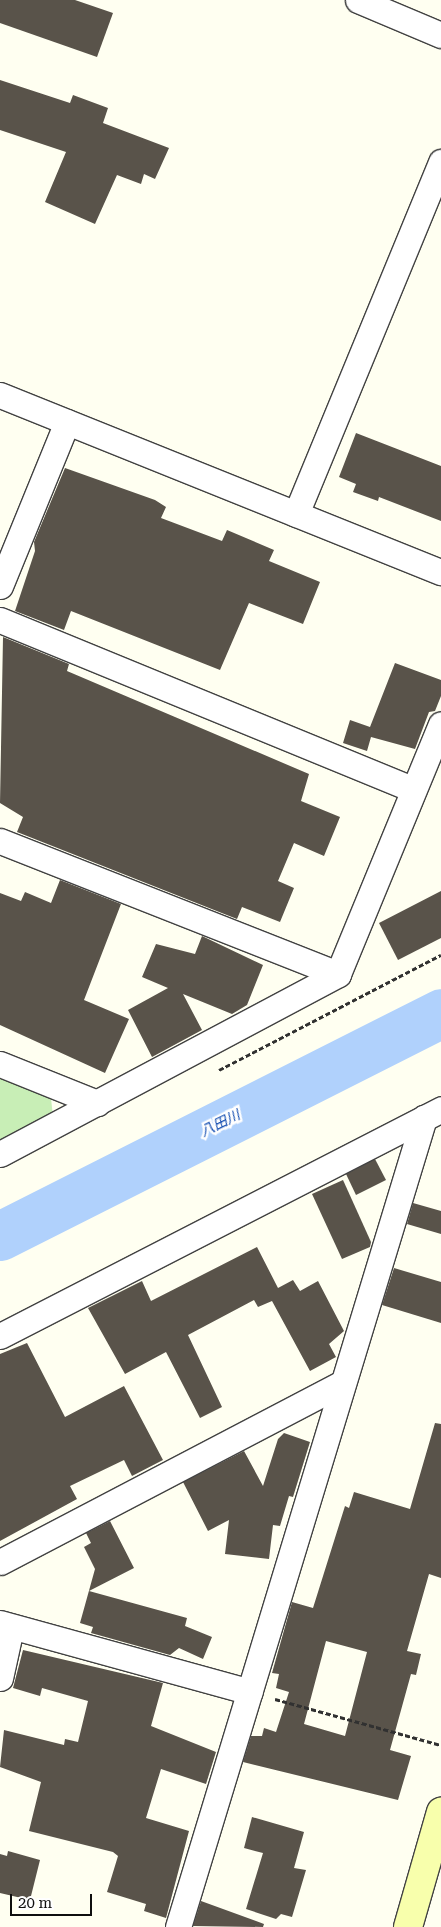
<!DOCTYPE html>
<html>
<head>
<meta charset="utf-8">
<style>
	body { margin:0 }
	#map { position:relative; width:441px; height:1927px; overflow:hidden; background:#fffff1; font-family:"Roboto Serif","Noto Sans JP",serif }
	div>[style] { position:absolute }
	.green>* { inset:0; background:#c8eeb6 }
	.river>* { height:49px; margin:-24.5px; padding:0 24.5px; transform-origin:24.5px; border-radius:24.5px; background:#b0d1fc }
	.building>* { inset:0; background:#59534a }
	.path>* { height:3px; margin-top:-1.5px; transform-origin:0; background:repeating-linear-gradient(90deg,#313131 0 5px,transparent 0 7.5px) }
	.roads { filter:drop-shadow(1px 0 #424242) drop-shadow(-1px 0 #424242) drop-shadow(0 1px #424242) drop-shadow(0 -1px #424242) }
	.minor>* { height:25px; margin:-12.5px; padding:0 12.5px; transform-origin:12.5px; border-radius:12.5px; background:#fff }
	.secondary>* { height:28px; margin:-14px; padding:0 14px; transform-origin:14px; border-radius:14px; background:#f8ffac }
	span { translate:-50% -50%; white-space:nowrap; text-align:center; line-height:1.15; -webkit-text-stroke:5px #fff; paint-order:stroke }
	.water-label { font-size:14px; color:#0b47ae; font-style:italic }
	.scale { position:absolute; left:10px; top:1894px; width:82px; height:22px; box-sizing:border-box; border:2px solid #0f0f0f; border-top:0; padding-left:6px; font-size:15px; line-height:18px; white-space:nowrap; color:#0f0f0f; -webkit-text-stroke:4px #fff; paint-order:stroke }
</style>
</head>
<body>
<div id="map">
	<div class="green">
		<div style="clip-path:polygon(0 1077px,51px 1098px,53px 1117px,0 1145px)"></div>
	</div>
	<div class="river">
		<div style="left:0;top:1236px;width:494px;rotate:-26.8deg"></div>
	</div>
	<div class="building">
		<div style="clip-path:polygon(0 0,75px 0,113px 13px,97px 57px,0 23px)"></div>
		<div style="clip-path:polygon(0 80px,70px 103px,73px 95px,108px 108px,103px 123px,169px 148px,155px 179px,144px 174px,141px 184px,117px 175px,95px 224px,45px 202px,66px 152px,0 130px)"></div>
		<div style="clip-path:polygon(356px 433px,441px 466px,441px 521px,379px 497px,378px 501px,353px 492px,356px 484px,339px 477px)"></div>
		<div style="clip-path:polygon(65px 468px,155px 500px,166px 507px,161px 518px,222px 541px,227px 530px,274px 550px,269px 561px,320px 582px,303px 624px,249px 603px,220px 670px,71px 611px,64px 630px,15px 611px,35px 551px,34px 542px)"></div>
		<div style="clip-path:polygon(3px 637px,69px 664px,67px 671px,309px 774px,301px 801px,340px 817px,324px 856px,294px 843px,278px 881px,294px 888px,280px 922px,242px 907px,237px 919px,17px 832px,23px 817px,0 803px)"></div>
		<div style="clip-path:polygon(395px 663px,441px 680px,441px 696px,435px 711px,429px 712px,415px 749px,371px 737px,367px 751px,343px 743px,350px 720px,370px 727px)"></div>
		<div style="clip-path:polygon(60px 880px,121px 904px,84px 1000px,129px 1019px,105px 1073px,0 1025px,0 893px,21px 901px,25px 892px,51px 903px)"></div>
		<div style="clip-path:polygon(441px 891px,441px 938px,398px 960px,379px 923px)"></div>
		<div style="clip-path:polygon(202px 936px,263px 965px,247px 1005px,232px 1014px,183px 994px,202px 1030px,152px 1057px,128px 1010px,168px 988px,142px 977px,156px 944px,195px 954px)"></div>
		<div style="clip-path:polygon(375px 1159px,386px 1180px,356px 1195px,346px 1174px)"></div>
		<div style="clip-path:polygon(343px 1180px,371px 1242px,370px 1247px,342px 1259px,312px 1194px)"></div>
		<div style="clip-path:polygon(413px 1203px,441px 1211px,441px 1234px,407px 1224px)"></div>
		<div style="clip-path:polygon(257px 1247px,278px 1288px,293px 1280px,300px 1291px,318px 1281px,344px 1331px,329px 1344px,336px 1357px,310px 1371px,272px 1301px,258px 1307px,254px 1300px,188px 1335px,222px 1407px,200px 1418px,166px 1352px,125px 1374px,88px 1308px,142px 1281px,151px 1301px)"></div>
		<div style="clip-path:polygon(394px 1268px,441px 1282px,441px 1323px,382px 1305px)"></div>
		<div style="clip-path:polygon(27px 1343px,65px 1417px,124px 1386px,163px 1460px,132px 1476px,124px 1460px,70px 1486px,77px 1499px,0 1541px,0 1354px)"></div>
		<div style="clip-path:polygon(evenodd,435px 1423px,441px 1424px,441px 1578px,429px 1574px,407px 1651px,421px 1654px,416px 1675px,411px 1674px,390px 1750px,411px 1756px,398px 1800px,243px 1762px,251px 1736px,262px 1736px,264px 1728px,276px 1732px,289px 1692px,276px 1688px,279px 1674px,272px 1673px,292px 1602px,313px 1608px,345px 1506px,349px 1508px,354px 1492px,410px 1509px,435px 1423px,326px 1641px,367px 1652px,345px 1736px,304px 1724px,326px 1641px)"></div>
		<div style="clip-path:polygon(284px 1433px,310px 1442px,293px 1497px,289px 1496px,280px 1526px,273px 1525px,269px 1559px,225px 1554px,229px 1520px,208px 1531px,183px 1482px,244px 1451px,263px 1486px,278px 1439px)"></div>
		<div style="clip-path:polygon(110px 1521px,134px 1568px,89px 1591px,187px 1618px,185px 1626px,212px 1637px,203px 1659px,179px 1648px,170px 1655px,91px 1633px,93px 1627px,80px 1623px,95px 1569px,84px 1547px,91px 1543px,86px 1533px)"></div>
		<div style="clip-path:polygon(23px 1650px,163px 1683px,151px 1726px,216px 1752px,206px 1784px,161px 1769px,146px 1818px,189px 1831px,166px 1918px,144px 1911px,146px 1904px,107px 1892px,118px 1856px,113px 1852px,29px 1831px,41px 1782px,0 1767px,4px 1730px,64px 1745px,65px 1739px,78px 1742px,88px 1701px,42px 1688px,40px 1696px,13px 1688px)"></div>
		<div style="clip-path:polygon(252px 1817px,304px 1832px,294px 1868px,306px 1870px,292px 1917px,281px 1914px,276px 1919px,246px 1909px,263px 1853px,244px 1848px)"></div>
		<div style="clip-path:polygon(8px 1851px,40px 1860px,30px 1900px,0 1893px,0 1854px,7px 1856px)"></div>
		<div style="clip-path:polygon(201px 1901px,264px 1924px,263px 1927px,193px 1926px)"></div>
	</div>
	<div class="path">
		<div style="left:219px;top:1070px;width:250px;rotate:-27.4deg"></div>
		<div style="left:275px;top:1699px;width:172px;rotate:15.5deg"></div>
	</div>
	<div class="roads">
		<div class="minor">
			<div style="left:358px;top:0;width:90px;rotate:22.9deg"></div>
			<div style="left:0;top:395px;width:475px;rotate:21.9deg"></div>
			<div style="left:296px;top:514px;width:381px;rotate:-67.6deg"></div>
			<div style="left:0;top:586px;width:177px;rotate:-67.8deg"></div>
			<div style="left:0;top:620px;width:446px;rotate:22.3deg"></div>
			<div style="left:0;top:841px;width:363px;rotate:21.5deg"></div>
			<div style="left:0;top:1064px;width:105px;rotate:21.9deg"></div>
			<div style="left:0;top:1154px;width:383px;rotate:-28deg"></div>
			<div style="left:338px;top:974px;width:270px;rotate:-67.6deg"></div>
			<div style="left:0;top:1336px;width:496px;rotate:-27.2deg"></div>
			<div style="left:0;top:1562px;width:386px;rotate:-27.6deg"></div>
			<div style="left:0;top:1623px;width:259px;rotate:15.4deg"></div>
			<div style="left:0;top:1678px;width:51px;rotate:-77.6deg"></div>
			<div style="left:178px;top:1927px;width:846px;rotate:-73.09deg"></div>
		</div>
		<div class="secondary">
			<div style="left:408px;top:1927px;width:120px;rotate:-74deg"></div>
		</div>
	</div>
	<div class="water-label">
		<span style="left:220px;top:1123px;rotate:-26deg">八田川</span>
	</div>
	<div class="scale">20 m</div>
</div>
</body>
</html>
